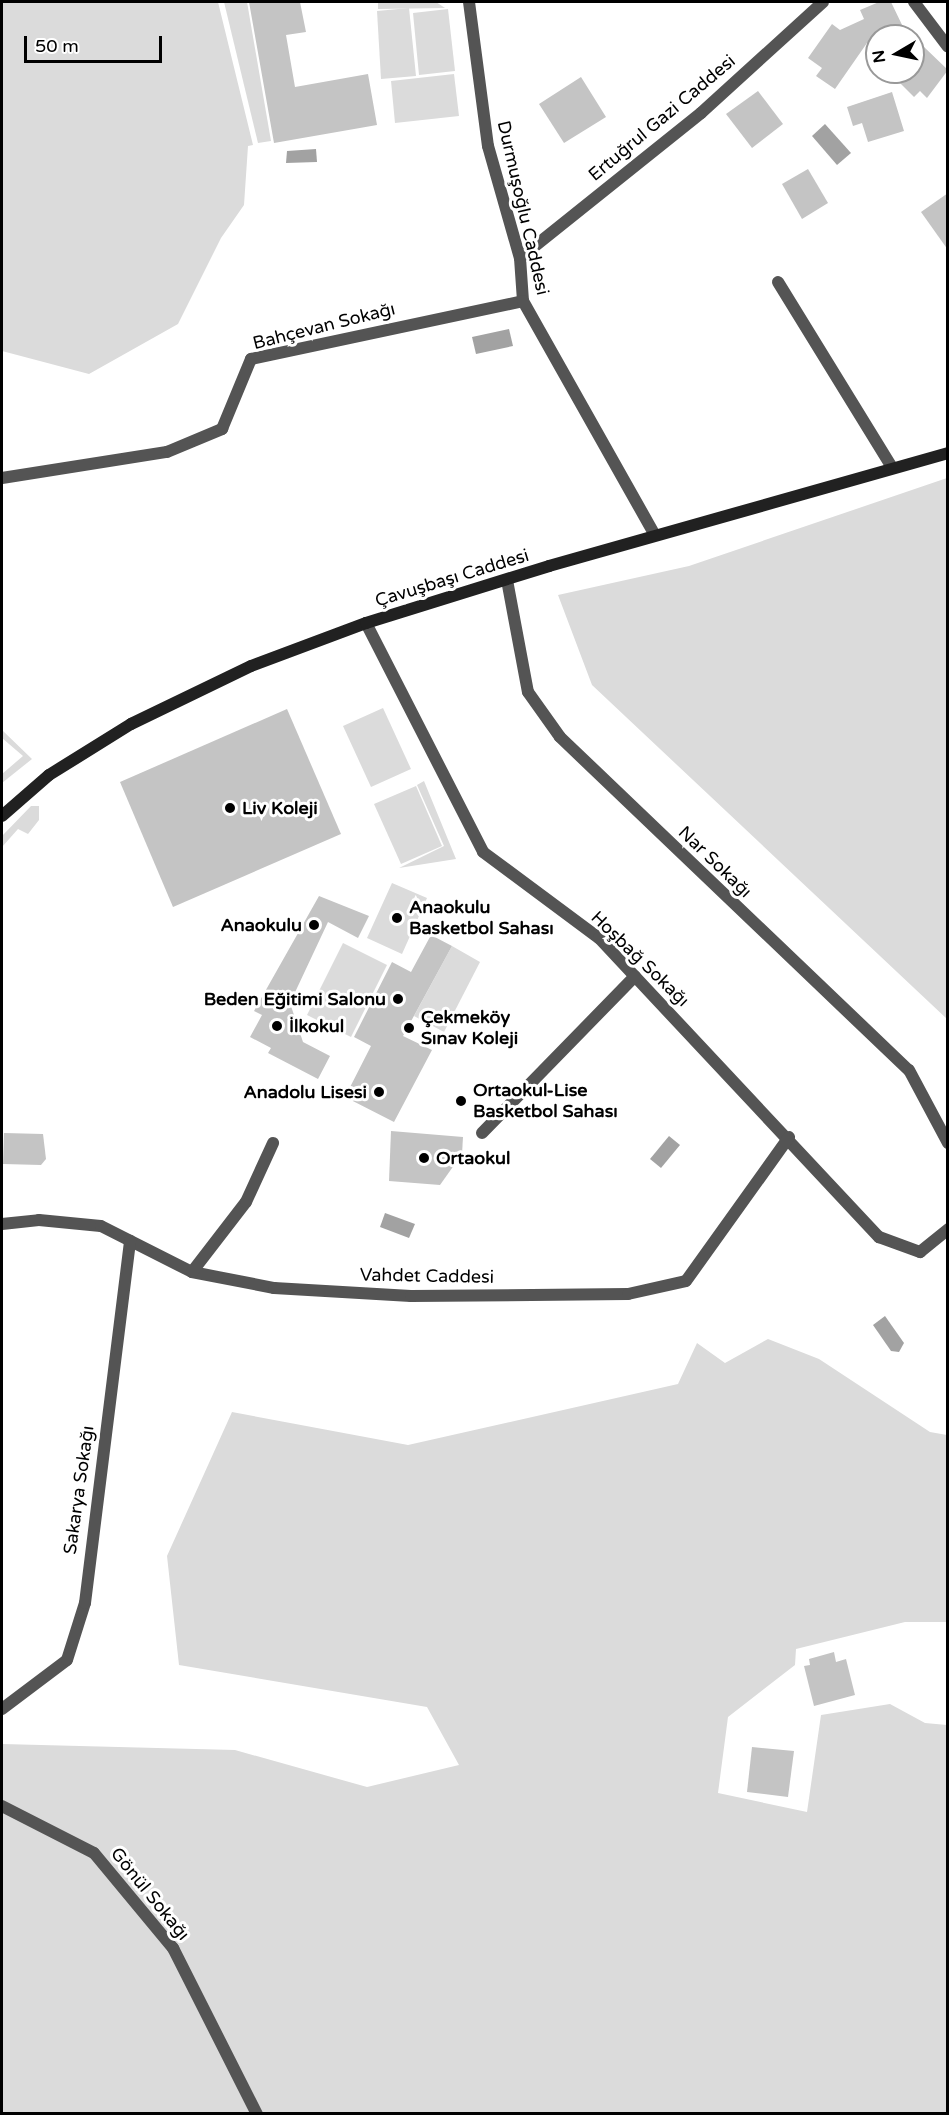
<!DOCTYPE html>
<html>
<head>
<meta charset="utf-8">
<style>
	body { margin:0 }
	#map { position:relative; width:949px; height:2115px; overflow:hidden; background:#fff; font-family:"Varela Round",sans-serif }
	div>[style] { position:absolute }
	.green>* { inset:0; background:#dbdbdb }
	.water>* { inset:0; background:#a2a2a2 }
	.building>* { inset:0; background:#c4c4c4 }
	.minor>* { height:12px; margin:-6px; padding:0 6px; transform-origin:6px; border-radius:6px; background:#545454 }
	.tertiary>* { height:12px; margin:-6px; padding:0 6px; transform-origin:6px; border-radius:6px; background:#545454 }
	.secondary>* { height:12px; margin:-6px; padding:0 6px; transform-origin:6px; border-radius:6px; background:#212121 }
	.dots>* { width:16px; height:16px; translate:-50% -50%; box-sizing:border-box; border:3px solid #fff; border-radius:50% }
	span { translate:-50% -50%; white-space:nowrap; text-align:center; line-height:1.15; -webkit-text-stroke:6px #fff; paint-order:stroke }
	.street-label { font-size:18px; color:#000 }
	.poi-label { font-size:18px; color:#000; font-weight:700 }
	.left { translate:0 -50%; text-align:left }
	.right { translate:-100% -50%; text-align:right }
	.frame { position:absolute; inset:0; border:3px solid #000; pointer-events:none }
	.north { position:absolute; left:865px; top:24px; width:60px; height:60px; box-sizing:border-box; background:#fff; border:2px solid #999; border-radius:50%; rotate:261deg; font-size:16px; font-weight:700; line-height:24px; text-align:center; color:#000 }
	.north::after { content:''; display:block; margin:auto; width:21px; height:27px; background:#000; clip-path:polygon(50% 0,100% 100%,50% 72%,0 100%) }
	.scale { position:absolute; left:24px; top:36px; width:138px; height:27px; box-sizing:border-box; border:3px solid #000; border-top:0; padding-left:8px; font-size:18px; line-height:21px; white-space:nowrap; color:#000; -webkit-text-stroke:4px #fff; paint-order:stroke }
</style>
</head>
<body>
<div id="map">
	<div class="green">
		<div style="clip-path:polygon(2px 2px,218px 2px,253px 145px,248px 146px,244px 205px,221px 238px,178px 324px,89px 374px,2px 351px)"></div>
		<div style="clip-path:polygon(224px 2px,247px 2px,271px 141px,258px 143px)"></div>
		<div style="clip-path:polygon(378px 2px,436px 2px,445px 8px,378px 9px)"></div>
		<div style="clip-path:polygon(409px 8px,416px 76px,381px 79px,377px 11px)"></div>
		<div style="clip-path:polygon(448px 9px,455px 71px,419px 75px,413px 13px)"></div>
		<div style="clip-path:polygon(454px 74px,459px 116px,395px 123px,391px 81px)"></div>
		<div style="clip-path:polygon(947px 478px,948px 478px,947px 1019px,592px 685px,558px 595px,689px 566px)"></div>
		<div style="clip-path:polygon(383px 708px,411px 769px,371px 787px,343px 726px)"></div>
		<div style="clip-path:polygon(2px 730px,32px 759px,2px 783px,2px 774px,23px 756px,2px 738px)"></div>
		<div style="clip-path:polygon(424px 781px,456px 859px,399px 868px,444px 846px,417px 785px)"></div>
		<div style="clip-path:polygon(416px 786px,442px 846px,401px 864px,374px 804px)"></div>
		<div style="clip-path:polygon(31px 806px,39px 806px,39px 820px,28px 834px,18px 829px,2px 847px,2px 836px)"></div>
		<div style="clip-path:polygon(392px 883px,427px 898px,402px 954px,367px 938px)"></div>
		<div style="clip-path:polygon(343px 943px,387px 965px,351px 1037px,307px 1015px)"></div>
		<div style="clip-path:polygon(452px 946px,480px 962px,444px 1032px,414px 1016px)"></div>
		<div style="clip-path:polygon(768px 1339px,819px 1359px,930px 1432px,947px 1435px,947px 1622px,905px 1622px,796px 1649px,795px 1665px,728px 1717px,718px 1793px,807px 1812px,821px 1715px,890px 1704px,925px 1723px,947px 1725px,947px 2113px,2px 2114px,2px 1744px,235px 1750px,367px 1787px,459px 1765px,427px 1707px,179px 1665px,167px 1556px,232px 1412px,408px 1445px,678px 1384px,697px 1343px,725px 1363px)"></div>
	</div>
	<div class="water">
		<div style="clip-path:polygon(825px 124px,851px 153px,837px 165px,812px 136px)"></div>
		<div style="clip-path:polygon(316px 149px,317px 162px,286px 163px,287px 151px)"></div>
		<div style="clip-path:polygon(509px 329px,513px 346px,476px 354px,472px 337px)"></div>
		<div style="clip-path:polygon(669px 1136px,680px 1145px,661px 1168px,650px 1159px)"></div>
		<div style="clip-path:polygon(385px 1213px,415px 1224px,409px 1238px,380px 1227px)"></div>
		<div style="clip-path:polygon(885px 1316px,904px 1343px,899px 1352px,891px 1351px,873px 1325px)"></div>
	</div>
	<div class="building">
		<div style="clip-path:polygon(249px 2px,300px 2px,306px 32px,286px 35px,295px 87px,368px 74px,377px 125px,274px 143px)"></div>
		<div style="clip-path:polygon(879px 2px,891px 2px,904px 29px,877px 36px,877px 65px,867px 43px,835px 89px,816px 76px,822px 68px,808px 58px,832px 24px,840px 30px,864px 19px,860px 10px)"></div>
		<div style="clip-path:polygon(923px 46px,948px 70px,927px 98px,920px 91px,914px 97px,889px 72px,913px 72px,913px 56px)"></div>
		<div style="clip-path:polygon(581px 77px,606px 117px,564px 143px,539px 104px)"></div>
		<div style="clip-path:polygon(758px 91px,783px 124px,752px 148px,726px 114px)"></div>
		<div style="clip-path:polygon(892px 92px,904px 131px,868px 142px,862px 123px,853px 126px,847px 107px)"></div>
		<div style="clip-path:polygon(808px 169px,828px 203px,802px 219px,782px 184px)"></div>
		<div style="clip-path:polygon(948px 193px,948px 250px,921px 212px)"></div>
		<div style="clip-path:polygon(287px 709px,341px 834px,173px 907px,120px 782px)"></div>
		<div style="clip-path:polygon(319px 896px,369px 916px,358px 938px,328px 922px,290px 1003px,303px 1042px,330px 1056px,318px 1079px,268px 1053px,271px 1048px,250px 1037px,262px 1015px,254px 1011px)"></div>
		<div style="clip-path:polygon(431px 935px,452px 946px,403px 1036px,432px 1050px,394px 1122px,345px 1097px,371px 1046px,354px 1037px,392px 962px,411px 972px)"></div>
		<div style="clip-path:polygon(391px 1131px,463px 1137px,462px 1154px,440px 1185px,389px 1181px)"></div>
		<div style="clip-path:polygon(4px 1133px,43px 1134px,46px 1159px,41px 1165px,3px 1164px)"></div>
		<div style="clip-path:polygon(834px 1652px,836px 1662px,846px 1659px,855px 1695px,814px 1706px,804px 1666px,810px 1665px,809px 1659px)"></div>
		<div style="clip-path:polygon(752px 1747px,794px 1751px,788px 1797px,747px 1792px)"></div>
	</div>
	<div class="minor">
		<div style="left:914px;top:2px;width:56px;rotate:52.9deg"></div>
		<div style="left:520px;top:258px;width:232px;rotate:-38.7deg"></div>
		<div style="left:701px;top:113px;width:165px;rotate:-42.3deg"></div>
		<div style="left:778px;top:282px;width:217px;rotate:58.4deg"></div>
		<div style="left:2px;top:478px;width:167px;rotate:-9deg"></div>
		<div style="left:167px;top:452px;width:60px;rotate:-22.7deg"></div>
		<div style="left:222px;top:429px;width:76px;rotate:-67.5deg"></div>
		<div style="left:251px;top:359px;width:278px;rotate:-12deg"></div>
		<div style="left:507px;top:580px;width:114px;rotate:79.4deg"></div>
		<div style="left:528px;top:692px;width:55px;rotate:54.6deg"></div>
		<div style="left:560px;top:737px;width:482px;rotate:43.7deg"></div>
		<div style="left:909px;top:1070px;width:83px;rotate:61.9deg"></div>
		<div style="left:366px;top:623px;width:257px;rotate:62.9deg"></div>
		<div style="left:483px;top:852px;width:144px;rotate:36.6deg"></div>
		<div style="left:599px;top:938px;width:410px;rotate:46.9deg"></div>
		<div style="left:879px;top:1237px;width:44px;rotate:20.1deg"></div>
		<div style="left:920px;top:1252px;width:36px;rotate:-39deg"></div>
		<div style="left:482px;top:1133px;width:219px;rotate:-45.7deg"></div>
		<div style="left:2px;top:1224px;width:37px;rotate:-6deg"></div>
		<div style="left:39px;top:1220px;width:62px;rotate:5.5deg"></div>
		<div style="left:101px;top:1226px;width:102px;rotate:26.8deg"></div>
		<div style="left:192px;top:1272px;width:84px;rotate:11deg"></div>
		<div style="left:274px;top:1288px;width:137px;rotate:3.3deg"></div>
		<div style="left:411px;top:1296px;width:217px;rotate:-0.5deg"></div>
		<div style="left:628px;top:1294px;width:59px;rotate:-12.6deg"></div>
		<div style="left:686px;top:1281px;width:177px;rotate:-54.4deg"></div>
		<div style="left:192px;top:1272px;width:88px;rotate:-52.4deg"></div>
		<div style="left:246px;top:1202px;width:65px;rotate:-65.4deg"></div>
		<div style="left:2px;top:1709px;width:81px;rotate:-37deg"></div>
		<div style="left:67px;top:1660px;width:60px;rotate:-72.5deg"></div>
		<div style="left:85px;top:1603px;width:365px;rotate:-82.9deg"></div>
		<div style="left:2px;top:1806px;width:103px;rotate:27.1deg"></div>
		<div style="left:94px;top:1853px;width:124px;rotate:50.3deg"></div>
		<div style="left:173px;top:1948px;width:186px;rotate:63.2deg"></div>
	</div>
	<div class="tertiary">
		<div style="left:469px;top:2px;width:145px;rotate:82.5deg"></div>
		<div style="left:488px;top:146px;width:116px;rotate:74.1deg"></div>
		<div style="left:520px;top:258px;width:43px;rotate:86deg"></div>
		<div style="left:523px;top:301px;width:269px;rotate:60.6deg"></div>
	</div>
	<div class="secondary">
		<div style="left:2px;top:816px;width:62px;rotate:-41.1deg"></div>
		<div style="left:49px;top:775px;width:97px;rotate:-31.9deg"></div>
		<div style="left:131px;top:724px;width:133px;rotate:-25.8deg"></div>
		<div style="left:251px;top:666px;width:123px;rotate:-20.5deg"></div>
		<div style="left:366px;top:623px;width:192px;rotate:-17.3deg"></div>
		<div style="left:549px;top:566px;width:415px;rotate:-15.8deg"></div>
	</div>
	<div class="dots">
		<div style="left:230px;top:808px;background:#000"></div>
		<div style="left:397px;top:918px;background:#000"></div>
		<div style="left:314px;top:925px;background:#000"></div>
		<div style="left:398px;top:999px;background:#000"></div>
		<div style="left:277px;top:1026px;background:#000"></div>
		<div style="left:409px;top:1028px;background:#000"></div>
		<div style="left:379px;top:1092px;background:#000"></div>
		<div style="left:461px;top:1101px;background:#000"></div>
		<div style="left:424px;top:1158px;background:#000"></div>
	</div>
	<div class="street-label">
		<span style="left:662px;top:118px;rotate:-40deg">Ertuğrul Gazi Caddesi</span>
		<span style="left:523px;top:208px;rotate:77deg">Durmuşoğlu Caddesi</span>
		<span style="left:324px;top:326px;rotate:-14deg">Bahçevan Sokağı</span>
		<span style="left:452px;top:578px;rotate:-17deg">Çavuşbaşı Caddesi</span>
		<span style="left:715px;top:862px;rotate:44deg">Nar Sokağı</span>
		<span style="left:640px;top:959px;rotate:44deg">Hoşbağ Sokağı</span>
		<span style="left:427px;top:1276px;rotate:1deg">Vahdet Caddesi</span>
		<span style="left:79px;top:1490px;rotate:-82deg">Sakarya Sokağı</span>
		<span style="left:150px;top:1894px;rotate:51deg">Gönül Sokağı</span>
	</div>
	<div class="poi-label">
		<span class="left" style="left:242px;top:808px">Liv Koleji</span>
		<span class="left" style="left:409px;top:918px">Anaokulu<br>Basketbol Sahası</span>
		<span class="right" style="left:302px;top:925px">Anaokulu</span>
		<span class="right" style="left:386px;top:999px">Beden Eğitimi Salonu</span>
		<span class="left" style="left:421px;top:1028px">Çekmeköy<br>Sınav Koleji</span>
		<span class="left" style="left:289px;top:1026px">İlkokul</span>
		<span class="left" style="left:473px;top:1101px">Ortaokul-Lise<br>Basketbol Sahası</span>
		<span class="right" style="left:367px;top:1092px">Anadolu Lisesi</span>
		<span class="left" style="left:436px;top:1158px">Ortaokul</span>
	</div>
	<div class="frame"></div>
	<div class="north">N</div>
	<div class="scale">50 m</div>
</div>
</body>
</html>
